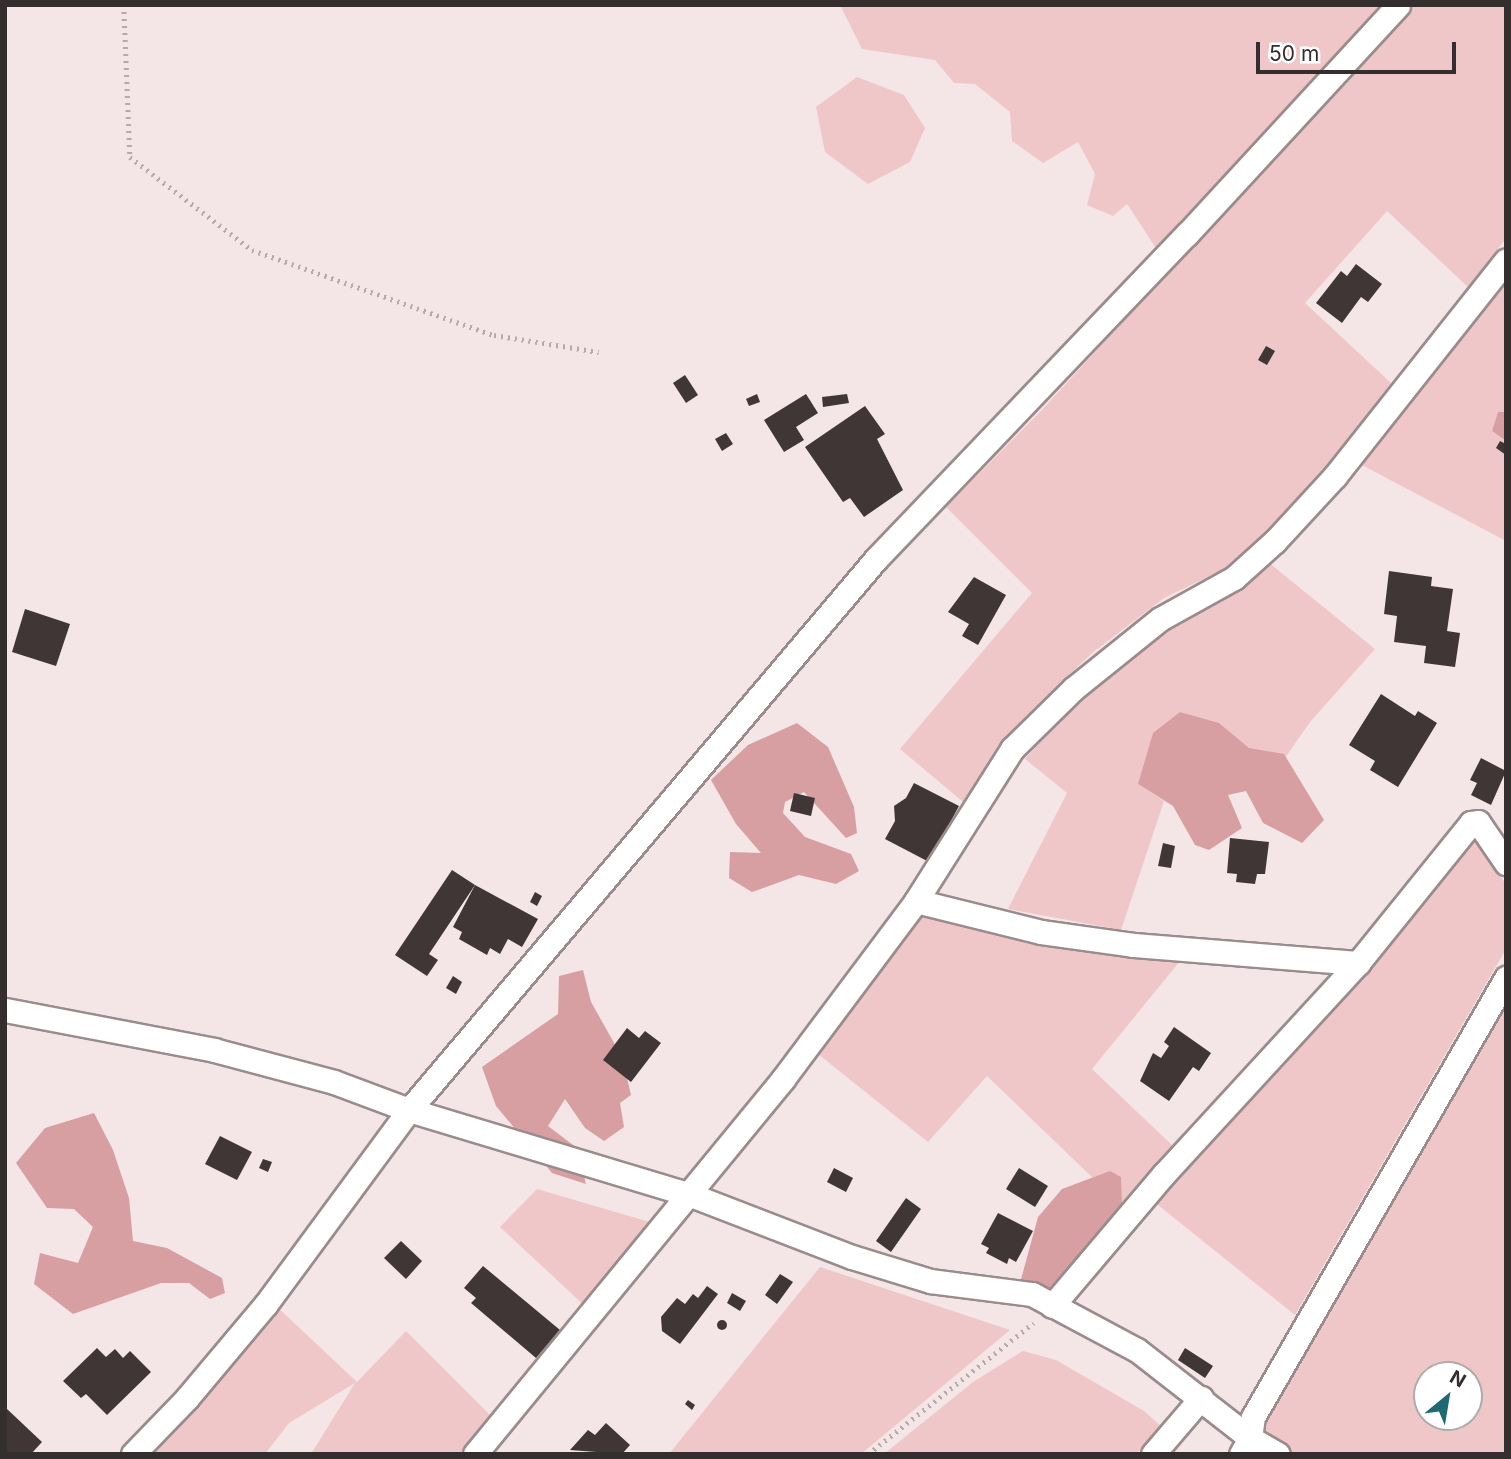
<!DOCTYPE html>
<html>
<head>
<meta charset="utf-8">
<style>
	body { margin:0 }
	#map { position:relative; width:1511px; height:1459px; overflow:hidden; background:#f4e5e6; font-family:Inter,sans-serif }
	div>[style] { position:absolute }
	.green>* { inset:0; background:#f0c7c9 }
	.forest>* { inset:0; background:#d79fa2 }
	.building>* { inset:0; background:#413636 }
	.round { border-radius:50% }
	.path>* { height:4.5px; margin-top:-2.25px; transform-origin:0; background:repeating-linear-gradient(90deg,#b5a9a9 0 2px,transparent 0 7px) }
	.roads { filter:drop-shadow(2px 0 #9a8c8d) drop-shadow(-2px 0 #9a8c8d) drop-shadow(0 2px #9a8c8d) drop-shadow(0 -2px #9a8c8d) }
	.street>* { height:23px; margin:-11.5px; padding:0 11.5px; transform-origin:11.5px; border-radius:11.5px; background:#fff }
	span { translate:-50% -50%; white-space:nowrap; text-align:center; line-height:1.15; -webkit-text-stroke:7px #fff; paint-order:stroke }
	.frame { position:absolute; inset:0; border:7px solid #342e2e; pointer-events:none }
	.north { position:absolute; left:1413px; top:1361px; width:70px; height:70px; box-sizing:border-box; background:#fff; border:2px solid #aeabab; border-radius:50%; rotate:30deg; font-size:19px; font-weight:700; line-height:28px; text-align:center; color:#342e2e }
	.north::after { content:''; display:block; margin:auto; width:24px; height:32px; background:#1e6972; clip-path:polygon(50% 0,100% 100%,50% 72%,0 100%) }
	.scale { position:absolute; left:1256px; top:42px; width:200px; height:32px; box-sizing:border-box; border:4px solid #342e2e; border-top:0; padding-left:9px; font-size:21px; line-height:24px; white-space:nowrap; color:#342e2e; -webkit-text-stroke:5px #fff; paint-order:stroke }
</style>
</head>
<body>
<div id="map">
	<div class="green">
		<div style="clip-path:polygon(840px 5px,1387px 5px,1156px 248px,1127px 204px,1113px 216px,1087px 205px,1095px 174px,1078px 142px,1043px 163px,1012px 141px,1010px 112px,975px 84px,954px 83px,935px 60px,862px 49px)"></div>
		<div style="clip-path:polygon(1413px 5px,1506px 5px,1506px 238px,1469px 288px,1387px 211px,1305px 303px,1391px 383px,1320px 480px,1279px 524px,1233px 565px,1164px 598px,1092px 653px,1049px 694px,1001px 749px,968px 806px,900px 749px,1032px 593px,946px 507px,1040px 412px)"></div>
		<div style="clip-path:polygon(857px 77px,904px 95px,925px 128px,910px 162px,868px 184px,825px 152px,816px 107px)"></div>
		<div style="clip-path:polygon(1506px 280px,1506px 412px,1498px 413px,1492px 431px,1506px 441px,1506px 541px,1358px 463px)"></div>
		<div style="clip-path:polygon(1267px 561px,1375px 649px,1310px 722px,1276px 771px,1193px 716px,1180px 712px,1138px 784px,1164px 801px,1121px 930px,1008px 909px,1067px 793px,1025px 759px,1068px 712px,1163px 627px)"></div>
		<div style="clip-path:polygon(1473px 837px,1506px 884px,1506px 949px,1295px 1315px,1153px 1201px,1359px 978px,1462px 857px)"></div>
		<div style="clip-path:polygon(927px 915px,1100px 953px,1180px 961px,1092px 1069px,1174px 1147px,1122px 1206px,987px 1076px,928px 1142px,818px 1054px,912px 921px)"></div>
		<div style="clip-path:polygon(evenodd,1506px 993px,1506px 1454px,1254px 1454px,1257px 1430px,1325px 1319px,1506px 993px,1427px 1375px,1469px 1375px,1469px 1417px,1427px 1417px,1427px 1375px)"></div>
		<div style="clip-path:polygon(537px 1189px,660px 1225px,586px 1307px,500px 1227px)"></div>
		<div style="clip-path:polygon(820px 1267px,1010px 1330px,861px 1454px,669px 1454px)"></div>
		<div style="clip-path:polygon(275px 1305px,357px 1382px,406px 1331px,493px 1418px,464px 1454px,311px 1454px,355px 1383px,289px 1423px,265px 1454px,148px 1454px,228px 1370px)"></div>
		<div style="clip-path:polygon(1023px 1351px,1056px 1360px,1144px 1411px,1162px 1427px,1136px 1454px,884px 1454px,973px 1382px)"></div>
	</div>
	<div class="forest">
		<div style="clip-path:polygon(1498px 412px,1506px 412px,1506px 441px,1492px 431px)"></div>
		<div style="clip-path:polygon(1180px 712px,1219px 723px,1249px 748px,1284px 754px,1324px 820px,1302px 843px,1263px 823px,1246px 791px,1228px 795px,1242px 828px,1209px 850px,1195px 845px,1173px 806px,1138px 784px,1153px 733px)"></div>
		<div style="clip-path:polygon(797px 723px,828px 747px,854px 807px,857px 833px,846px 838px,804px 792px,785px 802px,783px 813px,805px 837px,851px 854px,859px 871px,836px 884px,799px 875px,752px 892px,729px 878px,730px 852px,761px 853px,736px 824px,711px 780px,748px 745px)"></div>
		<div style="clip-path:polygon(583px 970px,591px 1002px,622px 1057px,631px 1095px,620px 1103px,624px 1127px,604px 1141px,585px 1128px,565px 1099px,548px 1126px,577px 1148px,586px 1184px,552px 1173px,496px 1106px,482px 1067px,558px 1014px,559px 976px)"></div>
		<div style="clip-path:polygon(94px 1113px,113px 1150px,129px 1198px,133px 1241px,167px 1248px,222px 1278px,225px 1293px,210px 1299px,189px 1283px,161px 1283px,73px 1314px,34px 1284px,40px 1253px,78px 1263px,93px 1227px,74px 1209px,47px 1208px,16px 1163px,45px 1128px)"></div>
		<div style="clip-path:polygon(1110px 1171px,1121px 1177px,1122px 1206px,1046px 1298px,1020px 1283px,1038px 1217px,1062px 1189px)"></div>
	</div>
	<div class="building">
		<div style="clip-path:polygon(1356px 264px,1382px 284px,1368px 302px,1361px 297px,1342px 323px,1316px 303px,1341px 271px,1347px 276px)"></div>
		<div style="clip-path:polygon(1266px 346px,1275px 351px,1267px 365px,1258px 360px)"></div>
		<div style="clip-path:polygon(685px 375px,698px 395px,686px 403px,673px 383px)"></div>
		<div style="clip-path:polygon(757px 394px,760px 402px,749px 406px,746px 399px)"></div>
		<div style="clip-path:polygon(806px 394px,818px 413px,796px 427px,804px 440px,784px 452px,764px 420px)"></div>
		<div style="clip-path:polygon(847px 394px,849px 403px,823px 407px,822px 397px)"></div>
		<div style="clip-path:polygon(865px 406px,885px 434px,877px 439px,903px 490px,864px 517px,850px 498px,843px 502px,805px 447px)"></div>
		<div style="clip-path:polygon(726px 433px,733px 444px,722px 451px,715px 439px)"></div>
		<div style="clip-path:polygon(1500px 441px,1506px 444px,1506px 455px,1496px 448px)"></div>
		<div style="clip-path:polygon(1389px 571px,1432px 577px,1431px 586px,1453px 589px,1447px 631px,1460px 633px,1455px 667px,1424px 663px,1426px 646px,1394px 642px,1397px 616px,1384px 614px)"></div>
		<div style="clip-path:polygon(974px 577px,1006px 595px,978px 645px,962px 636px,969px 624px,948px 612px)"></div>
		<div style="clip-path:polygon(25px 609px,70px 624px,56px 666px,12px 652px)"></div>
		<div style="clip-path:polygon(1381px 694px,1415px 716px,1418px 711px,1437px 723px,1398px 787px,1370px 770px,1375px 761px,1349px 745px)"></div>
		<div style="clip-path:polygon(1481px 758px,1506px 771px,1491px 805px,1471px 795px,1477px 783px,1470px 780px)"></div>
		<div style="clip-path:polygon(914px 783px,959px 806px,929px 862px,885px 839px,895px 821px,894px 806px,906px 798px)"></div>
		<div style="clip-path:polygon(794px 793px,815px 798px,811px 816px,790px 811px)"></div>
		<div style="clip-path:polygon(1230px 838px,1269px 842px,1265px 874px,1257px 874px,1255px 884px,1236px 882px,1237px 874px,1227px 873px)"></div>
		<div style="clip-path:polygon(1163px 843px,1175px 846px,1171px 868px,1158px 866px)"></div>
		<div style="clip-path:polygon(452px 870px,475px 885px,429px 954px,438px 960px,427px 976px,395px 955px)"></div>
		<div style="clip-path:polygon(475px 885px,538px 919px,522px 947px,508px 939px,500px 954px,490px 948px,487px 955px,459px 939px,462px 932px,453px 927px)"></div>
		<div style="clip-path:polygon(535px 892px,542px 896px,537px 906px,530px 902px)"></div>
		<div style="clip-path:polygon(453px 976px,462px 982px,456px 994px,446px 988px)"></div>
		<div style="clip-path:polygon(1174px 1027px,1211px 1053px,1199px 1071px,1193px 1067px,1169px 1101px,1140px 1081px,1153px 1053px,1161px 1058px,1169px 1046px,1164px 1042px)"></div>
		<div style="clip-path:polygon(627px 1028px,639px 1038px,645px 1031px,661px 1043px,631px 1082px,603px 1060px)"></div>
		<div style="clip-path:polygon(220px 1136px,252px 1152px,237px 1180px,205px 1164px)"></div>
		<div style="clip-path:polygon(263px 1159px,272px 1162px,268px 1172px,259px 1168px)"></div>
		<div style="clip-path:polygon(834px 1168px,853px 1178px,846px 1192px,827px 1182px)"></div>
		<div style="clip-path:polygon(1019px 1168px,1048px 1186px,1035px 1207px,1006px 1189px)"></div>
		<div style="clip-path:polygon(906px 1198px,921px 1209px,891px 1252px,876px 1241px)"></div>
		<div style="clip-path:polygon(998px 1213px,1033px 1231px,1016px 1262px,1009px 1258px,1007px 1264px,986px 1253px,989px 1248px,981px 1244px)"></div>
		<div style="clip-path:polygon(401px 1241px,422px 1261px,406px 1279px,384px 1258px)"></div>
		<div style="clip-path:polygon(483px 1266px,560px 1330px,536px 1358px,471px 1303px,476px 1298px,464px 1288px)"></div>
		<div style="clip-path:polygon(780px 1274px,793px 1282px,777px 1304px,765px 1295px)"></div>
		<div style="clip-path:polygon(707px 1286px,718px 1294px,680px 1344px,662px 1331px,661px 1317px,677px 1298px,685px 1304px,693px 1294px,698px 1298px)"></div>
		<div style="clip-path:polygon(732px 1293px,746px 1301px,740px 1311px,727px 1303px)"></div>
		<div class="round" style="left:717px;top:1320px;width:10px;height:10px"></div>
		<div style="clip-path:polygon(97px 1348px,106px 1357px,115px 1349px,123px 1358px,130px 1351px,151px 1372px,107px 1415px,86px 1394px,81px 1398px,63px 1381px)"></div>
		<div style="clip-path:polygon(1185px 1348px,1213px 1366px,1205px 1378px,1178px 1360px)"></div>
		<div style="clip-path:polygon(688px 1400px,695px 1405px,692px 1410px,685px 1404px)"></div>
		<div style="clip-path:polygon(7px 1409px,42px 1442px,31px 1454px,5px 1454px)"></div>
		<div style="clip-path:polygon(606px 1423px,630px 1445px,622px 1454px,570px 1450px,588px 1430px,595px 1435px)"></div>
	</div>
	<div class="path">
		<div style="left:124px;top:5px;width:152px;rotate:87.7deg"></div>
		<div style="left:130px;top:157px;width:153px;rotate:37.3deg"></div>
		<div style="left:252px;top:250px;width:256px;rotate:19.4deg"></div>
		<div style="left:494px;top:335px;width:106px;rotate:9.2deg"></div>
		<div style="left:868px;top:1454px;width:211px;rotate:-38.4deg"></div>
	</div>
	<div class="roads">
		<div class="street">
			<div style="left:916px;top:901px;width:129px;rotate:13.9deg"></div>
			<div style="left:1041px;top:932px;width:93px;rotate:8deg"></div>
			<div style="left:1133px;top:945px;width:226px;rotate:4.6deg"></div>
			<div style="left:5px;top:1010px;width:213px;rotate:10.8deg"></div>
			<div style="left:214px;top:1050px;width:124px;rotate:14.9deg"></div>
			<div style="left:334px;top:1082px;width:80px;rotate:20.5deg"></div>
			<div style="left:409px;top:1110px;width:295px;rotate:16.8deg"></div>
			<div style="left:691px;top:1195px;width:173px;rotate:21.1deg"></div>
			<div style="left:852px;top:1257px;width:82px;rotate:17.1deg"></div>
			<div style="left:930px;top:1281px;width:103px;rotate:7.3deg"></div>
			<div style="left:1032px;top:1294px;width:119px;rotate:28.1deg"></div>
			<div style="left:1137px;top:1350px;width:143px;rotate:37.9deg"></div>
			<div style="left:1250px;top:1438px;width:32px;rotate:30deg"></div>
			<div style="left:1052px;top:1306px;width:173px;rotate:-49.7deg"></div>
			<div style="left:1164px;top:1174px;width:287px;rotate:-47.4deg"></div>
			<div style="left:1358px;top:963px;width:180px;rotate:-51.1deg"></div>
			<div style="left:1471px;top:823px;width:7px;rotate:-8deg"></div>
			<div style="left:1478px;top:822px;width:50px;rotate:55.7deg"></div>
			<div style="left:133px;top:1454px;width:78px;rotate:-46deg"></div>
			<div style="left:187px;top:1398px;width:123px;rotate:-50deg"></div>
			<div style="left:266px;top:1304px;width:241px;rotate:-53.6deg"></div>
			<div style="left:409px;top:1110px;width:722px;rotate:-49.72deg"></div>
			<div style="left:876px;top:559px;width:450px;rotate:-46.3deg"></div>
			<div style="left:1187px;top:234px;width:311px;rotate:-47.3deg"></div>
			<div style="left:475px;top:1454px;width:485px;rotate:-50.6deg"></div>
			<div style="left:783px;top:1079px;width:222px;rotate:-53.2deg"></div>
			<div style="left:916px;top:901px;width:180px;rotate:-57.7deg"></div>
			<div style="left:1012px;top:749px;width:86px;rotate:-44.5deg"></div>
			<div style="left:1073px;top:689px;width:112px;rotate:-38.8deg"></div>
			<div style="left:1160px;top:619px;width:85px;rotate:-29deg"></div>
			<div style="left:1234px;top:578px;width:55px;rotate:-42.1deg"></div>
			<div style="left:1275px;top:541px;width:88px;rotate:-47.3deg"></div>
			<div style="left:1335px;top:476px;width:275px;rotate:-51.6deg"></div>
			<div style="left:1153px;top:1454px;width:74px;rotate:-49.4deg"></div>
			<div style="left:1241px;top:1454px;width:18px;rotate:-61deg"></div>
			<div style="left:1250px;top:1438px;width:21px;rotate:-82deg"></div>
			<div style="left:1253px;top:1417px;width:507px;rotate:-60.04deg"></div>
		</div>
	</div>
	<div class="frame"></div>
	<div class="north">N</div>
	<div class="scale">50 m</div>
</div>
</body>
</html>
